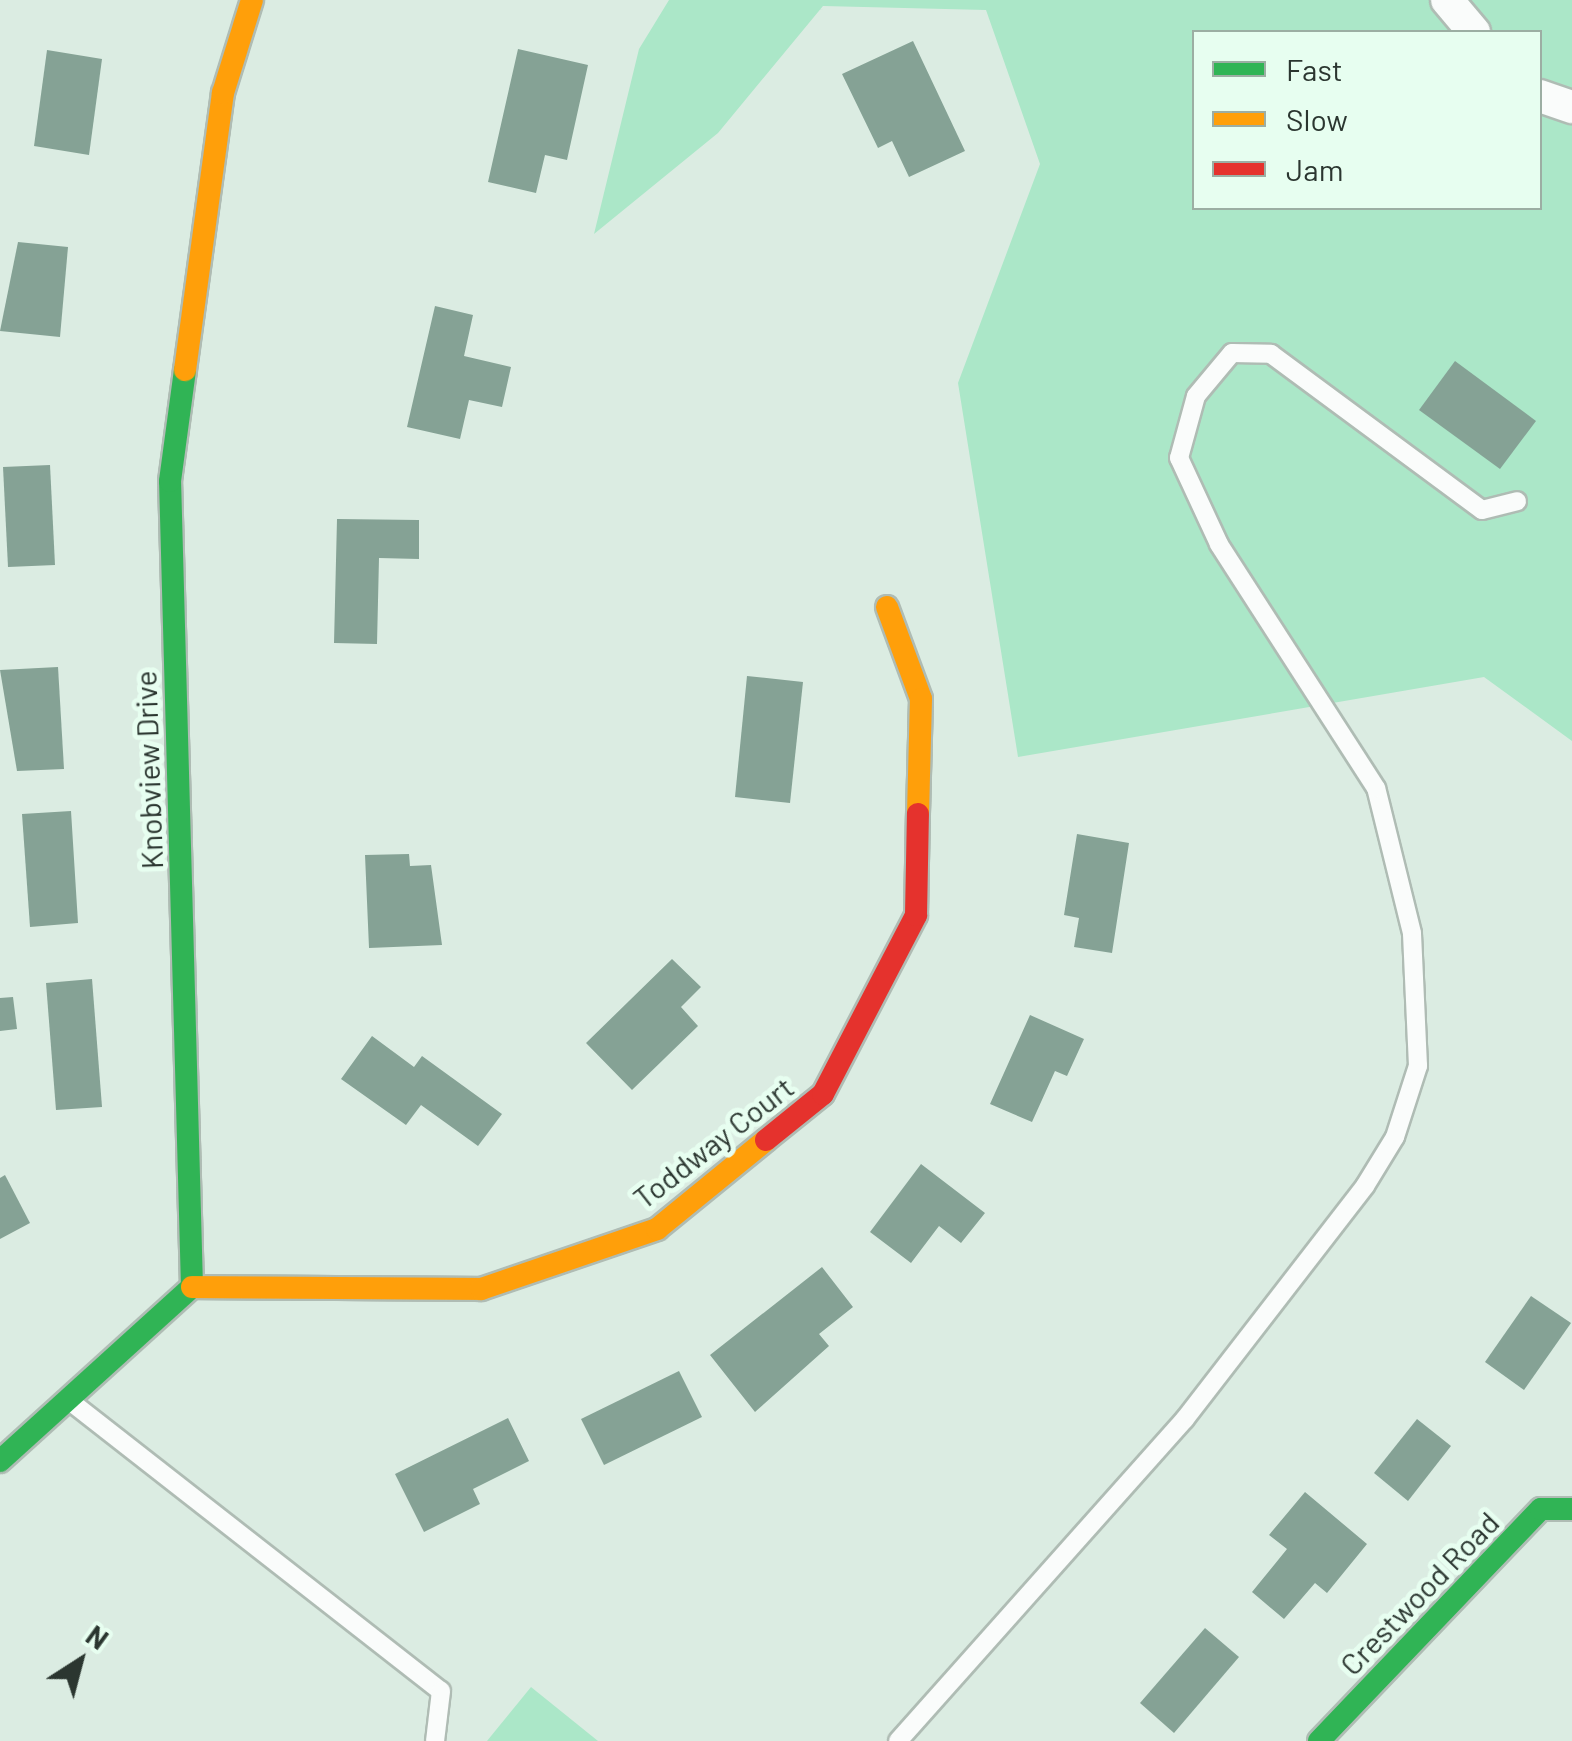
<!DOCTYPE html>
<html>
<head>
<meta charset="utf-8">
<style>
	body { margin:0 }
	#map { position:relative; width:1572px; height:1741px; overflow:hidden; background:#dbece2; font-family:Barlow,sans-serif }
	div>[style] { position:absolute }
	.green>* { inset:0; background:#abe7c8 }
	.building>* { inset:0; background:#85a295 }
	.roads { filter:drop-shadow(2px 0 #afbcb4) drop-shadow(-2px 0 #afbcb4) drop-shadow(0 2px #afbcb4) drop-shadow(0 -2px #afbcb4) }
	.lane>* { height:18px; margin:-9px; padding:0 9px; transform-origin:9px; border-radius:9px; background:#fafcfb }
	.street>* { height:32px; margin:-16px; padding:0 16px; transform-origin:16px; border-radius:16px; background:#fafcfb }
	.fast>* { height:22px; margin:-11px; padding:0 11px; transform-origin:11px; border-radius:11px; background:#30b455 }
	.slow>* { height:22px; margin:-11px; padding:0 11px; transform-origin:11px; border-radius:11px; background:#ff9f0a }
	.jam>* { height:22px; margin:-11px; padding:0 11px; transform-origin:11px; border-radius:11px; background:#e5322d }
	span { translate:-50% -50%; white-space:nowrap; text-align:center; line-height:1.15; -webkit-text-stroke:10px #e7fef0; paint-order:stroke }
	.street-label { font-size:30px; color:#2b3630 }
	.legend { position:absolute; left:1192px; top:30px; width:350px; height:180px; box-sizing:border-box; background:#e7fef0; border:2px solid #9caea3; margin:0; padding:12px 18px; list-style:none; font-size:30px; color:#2b3630 }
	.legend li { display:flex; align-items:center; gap:20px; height:50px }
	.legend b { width:50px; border:2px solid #9caea3 }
	.north { position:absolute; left:30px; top:1611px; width:100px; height:100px; -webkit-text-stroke:8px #e7fef0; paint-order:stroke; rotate:36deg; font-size:28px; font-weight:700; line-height:40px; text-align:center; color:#2b3630 }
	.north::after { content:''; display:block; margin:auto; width:35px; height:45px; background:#2b3630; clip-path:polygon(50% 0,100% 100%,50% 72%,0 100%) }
</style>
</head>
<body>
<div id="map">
	<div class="green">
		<div style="clip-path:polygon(evenodd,669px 0,1572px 0,1572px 741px,1484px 677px,1018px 757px,958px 383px,1040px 164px,986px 10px,823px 6px,718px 133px,594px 234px,639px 49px,669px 0,1194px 32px,1540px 32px,1540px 208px,1194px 208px,1194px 32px)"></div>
		<div style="clip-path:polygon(531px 1687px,598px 1741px,487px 1741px)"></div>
	</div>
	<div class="building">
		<div style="clip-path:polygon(913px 41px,965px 151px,909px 177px,892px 141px,878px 148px,842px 74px)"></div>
		<div style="clip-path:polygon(518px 49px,588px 65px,567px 160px,545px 155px,536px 193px,488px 182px)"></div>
		<div style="clip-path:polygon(47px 50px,102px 59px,89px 155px,34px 146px)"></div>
		<div style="clip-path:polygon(18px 242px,68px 247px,60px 337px,0 331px)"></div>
		<div style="clip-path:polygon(435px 306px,473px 315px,464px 356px,511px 367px,502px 407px,469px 400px,460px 439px,407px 427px)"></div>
		<div style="clip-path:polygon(1455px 361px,1536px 421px,1500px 469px,1419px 410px)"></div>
		<div style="clip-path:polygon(50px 465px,55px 565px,8px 567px,3px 467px)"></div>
		<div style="clip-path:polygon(337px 519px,419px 520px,419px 559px,379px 558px,377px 644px,334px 643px)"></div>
		<div style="clip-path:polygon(58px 667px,64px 769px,17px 771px,0 670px)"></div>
		<div style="clip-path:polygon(747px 676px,803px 682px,790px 803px,735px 797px)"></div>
		<div style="clip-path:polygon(71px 811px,78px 923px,30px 927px,22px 814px)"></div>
		<div style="clip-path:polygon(1077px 834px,1129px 843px,1112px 953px,1074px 947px,1079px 918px,1064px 915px)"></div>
		<div style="clip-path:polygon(409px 854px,410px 866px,431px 865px,442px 945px,369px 948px,365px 855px)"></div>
		<div style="clip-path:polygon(672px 959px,701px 987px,681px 1007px,698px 1026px,632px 1090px,586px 1043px)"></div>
		<div style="clip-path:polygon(92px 979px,102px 1107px,56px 1110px,46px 983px)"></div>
		<div style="clip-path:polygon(13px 997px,17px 1029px,0 1031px,0 998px)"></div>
		<div style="clip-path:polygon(1030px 1015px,1084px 1039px,1067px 1076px,1055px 1071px,1032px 1122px,990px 1104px)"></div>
		<div style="clip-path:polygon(372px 1036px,414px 1067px,422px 1056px,502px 1114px,478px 1146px,421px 1105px,406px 1125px,341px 1079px)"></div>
		<div style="clip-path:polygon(921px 1164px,985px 1213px,961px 1243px,939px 1226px,911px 1263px,870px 1232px)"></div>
		<div style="clip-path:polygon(5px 1175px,30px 1223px,0 1239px,0 1178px)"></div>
		<div style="clip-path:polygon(822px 1267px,853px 1307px,819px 1334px,829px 1346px,755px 1412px,710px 1355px)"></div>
		<div style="clip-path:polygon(1531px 1296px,1571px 1323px,1524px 1390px,1485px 1362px)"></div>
		<div style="clip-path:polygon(679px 1371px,702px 1417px,604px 1465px,581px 1419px)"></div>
		<div style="clip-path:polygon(508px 1418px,529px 1461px,473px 1489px,480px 1504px,424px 1532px,395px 1474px)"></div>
		<div style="clip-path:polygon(1417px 1419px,1451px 1446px,1408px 1501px,1374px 1473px)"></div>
		<div style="clip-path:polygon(1305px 1492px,1367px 1544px,1327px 1593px,1315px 1583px,1284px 1619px,1252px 1592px,1287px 1549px,1269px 1535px)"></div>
		<div style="clip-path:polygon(1205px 1628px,1239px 1657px,1174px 1733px,1140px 1703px)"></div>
	</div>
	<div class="roads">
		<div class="lane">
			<div style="left:71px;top:1402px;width:469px;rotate:38deg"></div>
			<div style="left:441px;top:1691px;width:50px;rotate:96.8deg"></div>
			<div style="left:898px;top:1741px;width:431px;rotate:-48.3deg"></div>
			<div style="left:1185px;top:1419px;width:294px;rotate:-52.3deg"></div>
			<div style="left:1365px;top:1186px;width:57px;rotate:-58.5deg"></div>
			<div style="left:1395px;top:1137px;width:75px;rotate:-72.1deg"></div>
			<div style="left:1418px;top:1066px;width:133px;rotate:-92.6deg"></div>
			<div style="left:1412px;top:933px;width:149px;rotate:-103.9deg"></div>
			<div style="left:1376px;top:788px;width:290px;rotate:-122.8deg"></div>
			<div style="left:1219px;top:544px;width:95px;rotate:-114.9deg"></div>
			<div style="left:1179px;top:458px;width:64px;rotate:-74.7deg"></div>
			<div style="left:1196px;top:396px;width:56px;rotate:-50.1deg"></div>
			<div style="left:1232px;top:353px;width:39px;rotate:1deg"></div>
			<div style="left:1271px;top:354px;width:262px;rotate:36.5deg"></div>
			<div style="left:1482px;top:510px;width:36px;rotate:-14deg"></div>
		</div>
		<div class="street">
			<div style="left:1447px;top:0;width:42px;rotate:49.8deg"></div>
			<div style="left:1540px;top:96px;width:34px;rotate:19deg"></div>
		</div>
		<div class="fast">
			<div style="left:0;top:1461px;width:259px;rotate:-42.2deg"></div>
			<div style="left:192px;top:1287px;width:806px;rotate:-91.56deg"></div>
			<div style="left:170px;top:481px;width:112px;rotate:-82.3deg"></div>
			<div style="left:1319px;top:1741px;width:321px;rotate:-46.3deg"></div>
			<div style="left:1541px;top:1509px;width:31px"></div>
		</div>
		<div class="slow">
			<div style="left:185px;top:370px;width:280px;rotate:-82.2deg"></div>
			<div style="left:223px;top:93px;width:97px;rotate:-72.7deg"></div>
			<div style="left:887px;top:607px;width:98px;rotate:69.7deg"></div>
			<div style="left:921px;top:699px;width:115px;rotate:91.5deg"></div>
			<div style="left:192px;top:1287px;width:289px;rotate:0.4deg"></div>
			<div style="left:481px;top:1289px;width:186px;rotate:-18.8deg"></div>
			<div style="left:657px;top:1229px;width:141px;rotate:-39.2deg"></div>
		</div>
		<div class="jam">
			<div style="left:766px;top:1140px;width:73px;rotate:-38.9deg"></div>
			<div style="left:823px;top:1094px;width:202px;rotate:-62.5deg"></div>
			<div style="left:916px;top:915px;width:101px;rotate:-88.9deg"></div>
		</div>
	</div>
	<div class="street-label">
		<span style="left:148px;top:770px;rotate:-92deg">Knobview Drive</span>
		<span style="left:713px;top:1142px;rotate:-38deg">Toddway Court</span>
		<span style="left:1419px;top:1593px;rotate:-46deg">Crestwood Road</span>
	</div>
	<ul class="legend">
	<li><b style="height:12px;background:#30b455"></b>Fast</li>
	<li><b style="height:12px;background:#ff9f0a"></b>Slow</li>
	<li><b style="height:12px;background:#e5322d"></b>Jam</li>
	</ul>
	<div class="north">N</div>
</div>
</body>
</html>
